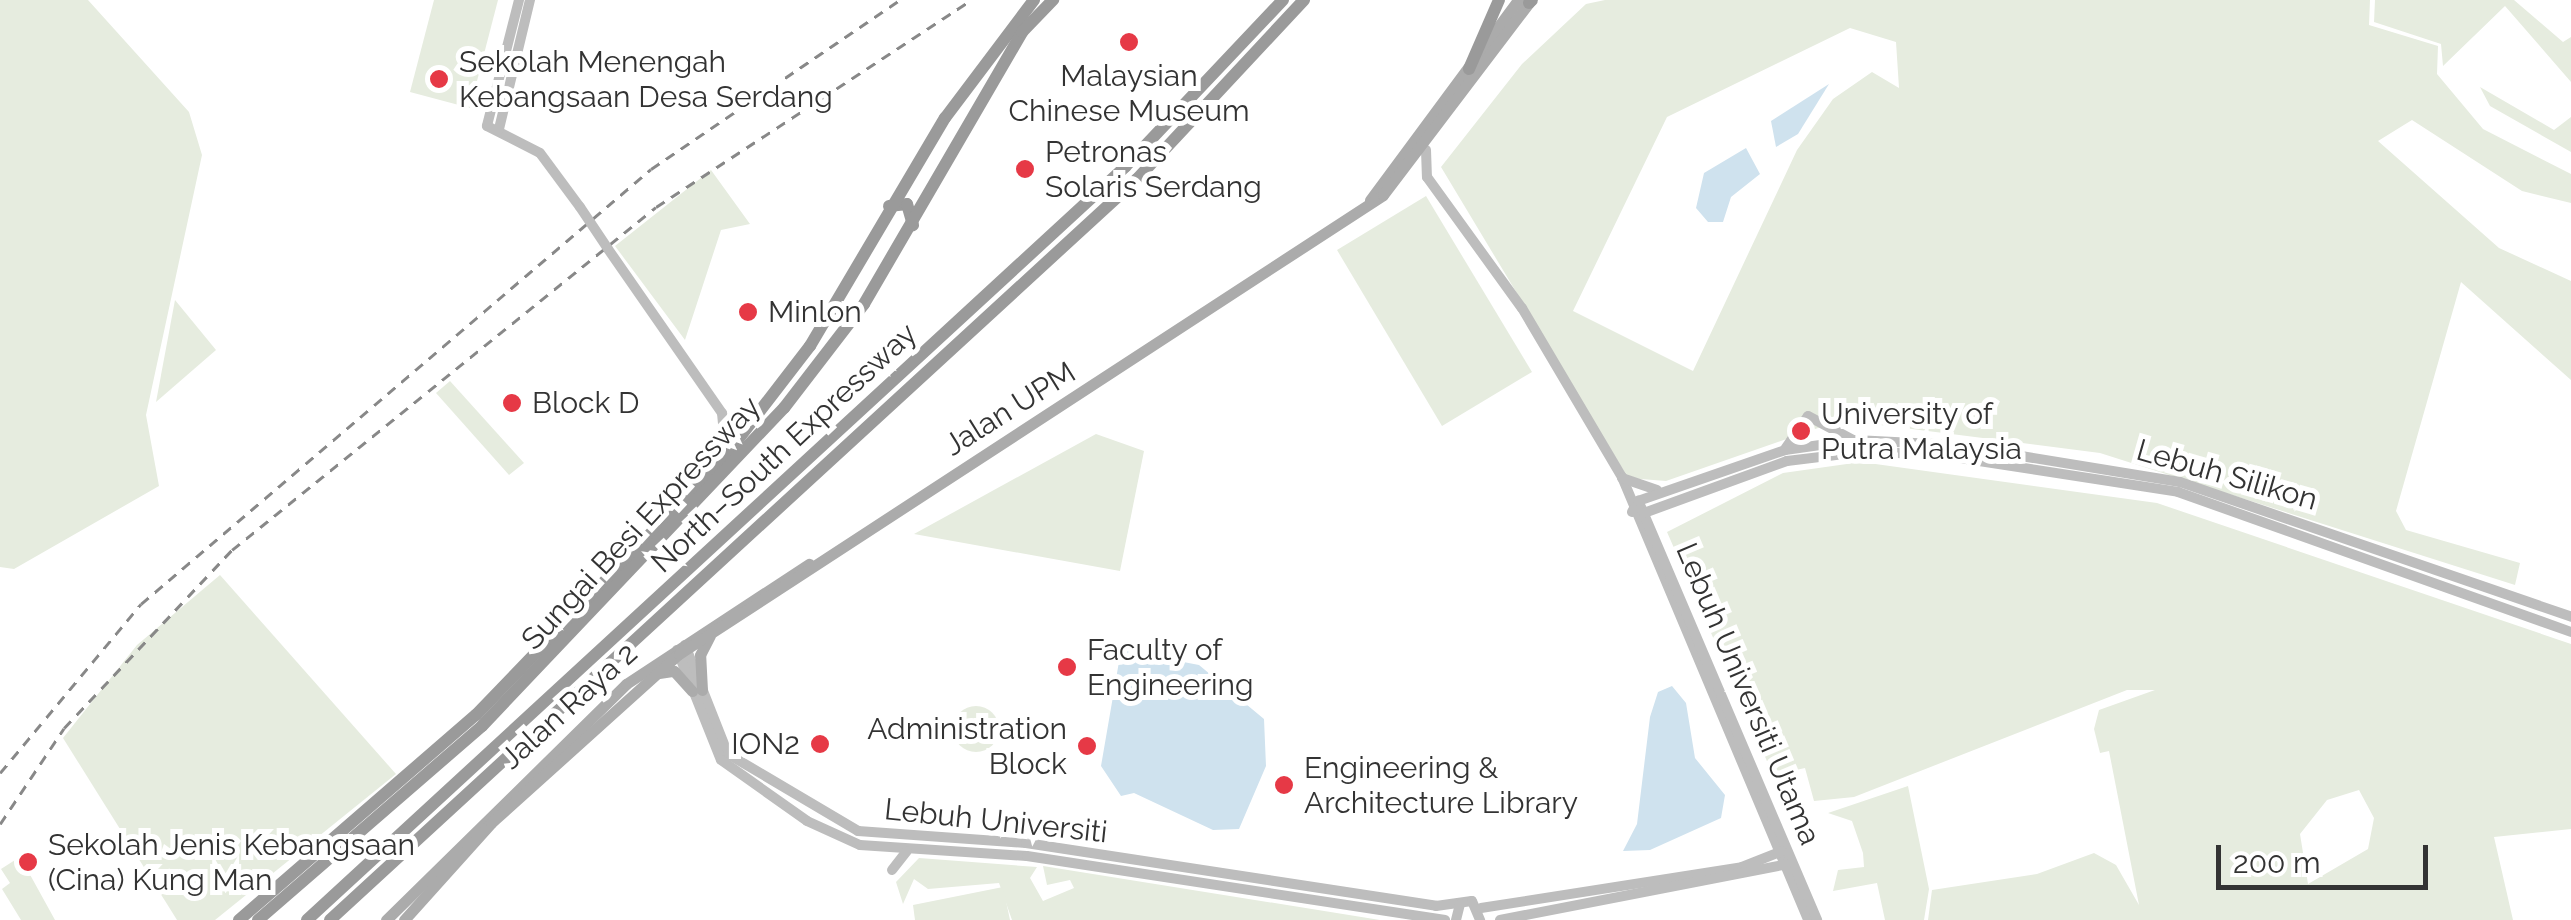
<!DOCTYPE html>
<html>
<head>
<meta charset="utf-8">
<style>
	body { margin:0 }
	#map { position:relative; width:2571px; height:920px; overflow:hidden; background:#fff; font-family:Raleway,sans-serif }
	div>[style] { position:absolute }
	.green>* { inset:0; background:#e6ecdf }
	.round { border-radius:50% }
	.water>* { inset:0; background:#cfe2ee }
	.secondary>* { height:10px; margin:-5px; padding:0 5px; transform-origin:5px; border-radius:5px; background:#bdbdbd }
	.primary>* { height:11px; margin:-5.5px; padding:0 5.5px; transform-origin:5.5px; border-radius:5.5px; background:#ababab }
	.highway>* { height:12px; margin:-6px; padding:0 6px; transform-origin:6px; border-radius:6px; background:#9a9a9a }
	.rail>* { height:2.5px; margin-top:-1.25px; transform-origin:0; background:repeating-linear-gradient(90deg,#888 0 10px,transparent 0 18px) }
	.secondary-bridge>* { height:10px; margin:-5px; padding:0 5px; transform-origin:5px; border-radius:5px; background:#bdbdbd }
	.dots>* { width:28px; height:28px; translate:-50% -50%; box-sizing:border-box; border:5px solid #fff; border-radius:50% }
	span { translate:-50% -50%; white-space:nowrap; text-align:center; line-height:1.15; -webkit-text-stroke:10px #fff; paint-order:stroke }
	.poi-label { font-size:30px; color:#333 }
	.left { translate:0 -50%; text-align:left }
	.right { translate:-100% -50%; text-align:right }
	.street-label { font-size:30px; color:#333 }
	.scale { position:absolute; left:2216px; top:845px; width:212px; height:45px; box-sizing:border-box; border:5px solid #333; border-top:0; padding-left:12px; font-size:30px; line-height:35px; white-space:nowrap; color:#333; -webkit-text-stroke:8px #fff; paint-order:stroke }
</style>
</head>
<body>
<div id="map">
	<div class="green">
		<div style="clip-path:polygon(0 0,88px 0,189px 112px,202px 155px,146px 415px,159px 486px,14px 569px,0 567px)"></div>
		<div style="clip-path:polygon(434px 0,498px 0,470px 108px,410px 92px)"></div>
		<div style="clip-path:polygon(evenodd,1605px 0,2370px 0,2369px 25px,2438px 46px,2437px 74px,2483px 129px,2571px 174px,2571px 203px,2522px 191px,2412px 120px,2378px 141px,2499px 248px,2571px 281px,2571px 380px,2461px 282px,2396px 511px,2406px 530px,2520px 563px,2515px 585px,2100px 453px,1841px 420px,1666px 481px,1628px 478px,1441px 167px,1522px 64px,1586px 4px,1605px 0,1850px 28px,1896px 42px,1899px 88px,1872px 72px,1833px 99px,1797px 150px,1693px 371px,1573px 311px,1667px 117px,1850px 28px)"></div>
		<div style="clip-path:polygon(2375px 0,2514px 0,2563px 42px,2571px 37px,2571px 82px,2505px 6px,2443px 66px,2441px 44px,2374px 22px)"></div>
		<div style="clip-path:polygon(2480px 87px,2554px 130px,2571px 117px,2571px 152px,2490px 106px)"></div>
		<div style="clip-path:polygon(711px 170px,750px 224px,721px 230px,685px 340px,615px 246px)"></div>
		<div style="clip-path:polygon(1426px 196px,1532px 372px,1442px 426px,1337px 250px)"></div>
		<div style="clip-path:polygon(175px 300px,216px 350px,156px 402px)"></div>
		<div style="clip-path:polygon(450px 381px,524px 463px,509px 475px,436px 393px)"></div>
		<div style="clip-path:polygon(1096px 434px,1144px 451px,1120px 571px,914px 534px)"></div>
		<div style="clip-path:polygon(evenodd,1861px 462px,2157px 503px,2571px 644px,2571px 829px,2494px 837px,2513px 920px,1928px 920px,1932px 890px,2037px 874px,2094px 853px,2116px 865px,2139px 905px,2109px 751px,2100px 753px,2094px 729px,2099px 710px,2155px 690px,2127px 690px,1854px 797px,1814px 801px,1805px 768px,1773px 775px,1667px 532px,1783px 473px,1861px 462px,2359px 790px,2374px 818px,2368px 849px,2308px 884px,2300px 834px,2327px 800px,2359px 790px)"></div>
		<div style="clip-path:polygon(220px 575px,396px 774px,215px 920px,177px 920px,63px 738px,137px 645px)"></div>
		<div class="round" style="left:953px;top:706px;width:46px;height:46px"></div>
		<div style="clip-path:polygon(1908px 786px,1929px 889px,1924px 920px,1885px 920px,1877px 883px,1833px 891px,1838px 870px,1864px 867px,1863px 853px,1852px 821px,1828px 813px)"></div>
		<div style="clip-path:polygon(26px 853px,34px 866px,28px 871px,55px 920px,21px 920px,2px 889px,10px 883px,1px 869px)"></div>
		<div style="clip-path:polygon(919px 858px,1037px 867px,1030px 878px,1043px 901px,1074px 888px,1070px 880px,1047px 885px,1043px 866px,1380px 920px,1012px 920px,999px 883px,928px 889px,914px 879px,903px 904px,896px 882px)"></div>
		<div style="clip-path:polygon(1003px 887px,1010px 920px,915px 920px,913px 905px)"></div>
	</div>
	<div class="water">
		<div style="clip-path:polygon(1829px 84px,1798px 134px,1776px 147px,1771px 121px)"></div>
		<div style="clip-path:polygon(1746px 148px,1760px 174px,1731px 197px,1723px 222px,1708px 222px,1696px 208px,1704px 173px)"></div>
		<div style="clip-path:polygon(1121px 650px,1199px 665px,1264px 719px,1266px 766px,1239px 829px,1213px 830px,1134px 793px,1121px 796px,1101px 766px)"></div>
		<div style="clip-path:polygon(1672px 686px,1686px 703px,1695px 758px,1725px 795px,1721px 818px,1650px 850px,1623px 851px,1637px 824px,1650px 717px,1658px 692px)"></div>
	</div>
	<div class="secondary">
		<div style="left:519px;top:0;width:130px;rotate:104.3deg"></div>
		<div style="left:487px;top:126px;width:59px;rotate:27deg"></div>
		<div style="left:540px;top:153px;width:67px;rotate:53.5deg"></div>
		<div style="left:499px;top:129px;width:133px;rotate:-76.5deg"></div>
		<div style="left:1426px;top:150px;width:27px;rotate:88deg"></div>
		<div style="left:1427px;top:177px;width:162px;rotate:54.1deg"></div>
		<div style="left:1522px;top:308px;width:196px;rotate:59.4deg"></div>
		<div style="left:1622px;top:477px;width:480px;rotate:67.2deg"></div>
		<div style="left:608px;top:249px;width:200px;rotate:55.2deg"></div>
		<div style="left:722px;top:413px;width:42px;rotate:84.6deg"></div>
		<div style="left:1785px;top:449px;width:40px;rotate:-55.1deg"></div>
		<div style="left:1808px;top:416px;width:51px;rotate:28.1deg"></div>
		<div style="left:1622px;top:478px;width:37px;rotate:19deg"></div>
		<div style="left:1641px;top:507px;width:449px;rotate:66.9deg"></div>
		<div style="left:1632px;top:512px;width:13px;rotate:-61deg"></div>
		<div style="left:1638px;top:501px;width:156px;rotate:-19.1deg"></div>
		<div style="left:1785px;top:450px;width:71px;rotate:-8.1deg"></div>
		<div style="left:1855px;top:440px;width:99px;rotate:2.9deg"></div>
		<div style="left:1954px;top:445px;width:229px;rotate:9.3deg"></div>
		<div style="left:2180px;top:482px;width:414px;rotate:19deg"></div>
		<div style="left:1644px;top:513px;width:152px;rotate:-20deg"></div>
		<div style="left:1787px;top:461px;width:84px;rotate:-6.9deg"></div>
		<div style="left:1870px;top:451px;width:83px;rotate:4.1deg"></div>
		<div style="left:1953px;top:457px;width:228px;rotate:8.8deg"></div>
		<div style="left:2178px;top:492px;width:417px;rotate:19.6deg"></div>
		<div style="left:685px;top:645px;width:117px;rotate:68.5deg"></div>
		<div style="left:728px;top:754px;width:151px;rotate:30.6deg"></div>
		<div style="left:858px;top:831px;width:168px;rotate:4.1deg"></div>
		<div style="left:1026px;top:843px;width:415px;rotate:8.7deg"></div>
		<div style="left:1436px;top:906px;width:36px;rotate:-8deg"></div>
		<div style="left:1472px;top:901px;width:21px;rotate:67deg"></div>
		<div style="left:677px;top:650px;width:118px;rotate:68.2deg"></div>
		<div style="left:721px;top:760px;width:105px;rotate:35.3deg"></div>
		<div style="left:807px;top:821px;width:58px;rotate:24.4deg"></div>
		<div style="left:860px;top:845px;width:167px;rotate:3.8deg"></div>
		<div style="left:1027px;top:856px;width:423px;rotate:8.7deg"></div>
		<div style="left:892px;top:870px;width:24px;rotate:-52deg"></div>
		<div style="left:1481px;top:908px;width:264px;rotate:-8.9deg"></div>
		<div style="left:1742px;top:867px;width:43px;rotate:-21.8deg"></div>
		<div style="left:1456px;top:920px;width:16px;rotate:-76deg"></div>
		<div style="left:1500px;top:920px;width:292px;rotate:-11deg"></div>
	</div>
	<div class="primary">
		<div style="left:1370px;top:200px;width:249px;rotate:-53.5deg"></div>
		<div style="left:659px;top:673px;width:15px;rotate:-8deg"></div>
		<div style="left:674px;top:671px;width:27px;rotate:48deg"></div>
		<div style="left:702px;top:690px;width:35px;rotate:-93deg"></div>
		<div style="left:700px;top:655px;width:22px;rotate:-63deg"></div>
		<div style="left:386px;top:920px;width:337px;rotate:-44.5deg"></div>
		<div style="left:626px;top:684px;width:219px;rotate:-33.3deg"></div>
		<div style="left:404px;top:920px;width:130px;rotate:-48.1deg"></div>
		<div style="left:491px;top:823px;width:253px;rotate:-42deg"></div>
		<div style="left:679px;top:654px;width:840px;rotate:-33.1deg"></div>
		<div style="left:1383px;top:195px;width:245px;rotate:-52.8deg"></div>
	</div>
	<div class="highway">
		<div style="left:1529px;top:3px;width:4px;rotate:-45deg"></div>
		<div style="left:1469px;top:69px;width:75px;rotate:-66.5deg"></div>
		<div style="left:889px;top:206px;width:18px;rotate:-6deg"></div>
		<div style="left:907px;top:204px;width:22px;rotate:74deg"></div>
		<div style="left:239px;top:920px;width:313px;rotate:-40.9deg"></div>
		<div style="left:476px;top:715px;width:361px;rotate:-46.1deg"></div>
		<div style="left:726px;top:455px;width:138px;rotate:-52.4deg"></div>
		<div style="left:810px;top:346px;width:265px;rotate:-59.4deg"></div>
		<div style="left:945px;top:118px;width:148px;rotate:-53deg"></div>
		<div style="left:258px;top:920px;width:296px;rotate:-40.9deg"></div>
		<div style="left:482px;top:726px;width:439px;rotate:-46.5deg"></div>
		<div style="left:784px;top:408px;width:131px;rotate:-52.4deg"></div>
		<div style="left:864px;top:304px;width:315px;rotate:-59.8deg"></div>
		<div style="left:1022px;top:32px;width:45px;rotate:-45.9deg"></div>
		<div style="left:307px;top:920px;width:1112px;rotate:-42.63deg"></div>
		<div style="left:1125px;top:167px;width:230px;rotate:-46.6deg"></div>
		<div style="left:330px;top:920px;width:1096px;rotate:-42.56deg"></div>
		<div style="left:1137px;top:179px;width:245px;rotate:-47deg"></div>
	</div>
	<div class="rail">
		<div style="left:0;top:773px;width:220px;rotate:-50.2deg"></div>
		<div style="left:141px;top:604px;width:670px;rotate:-40.46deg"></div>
		<div style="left:651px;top:169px;width:301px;rotate:-34.2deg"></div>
		<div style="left:0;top:824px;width:115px;rotate:-56.3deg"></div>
		<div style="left:64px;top:728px;width:245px;rotate:-46.7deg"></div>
		<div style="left:232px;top:550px;width:545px;rotate:-38.97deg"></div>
		<div style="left:656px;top:207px;width:377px;rotate:-33.3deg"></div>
	</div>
	<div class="secondary-bridge">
		<div style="left:580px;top:207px;width:50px;rotate:56.3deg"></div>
	</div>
	<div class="dots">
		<div style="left:1129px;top:42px;background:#e63946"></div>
		<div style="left:439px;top:79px;background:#e63946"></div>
		<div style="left:1025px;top:169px;background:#e63946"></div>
		<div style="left:748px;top:312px;background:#e63946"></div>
		<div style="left:512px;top:403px;background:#e63946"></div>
		<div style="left:1801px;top:431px;background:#e63946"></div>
		<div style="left:1067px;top:667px;background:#e63946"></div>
		<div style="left:820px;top:744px;background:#e63946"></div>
		<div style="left:1087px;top:746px;background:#e63946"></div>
		<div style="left:1284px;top:785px;background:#e63946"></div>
		<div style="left:28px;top:862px;background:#e63946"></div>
	</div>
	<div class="poi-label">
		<span class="left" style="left:459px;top:79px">Sekolah Menengah<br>Kebangsaan Desa Serdang</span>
		<span style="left:1129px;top:93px">Malaysian<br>Chinese Museum</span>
		<span class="left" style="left:1045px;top:169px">Petronas<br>Solaris Serdang</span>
		<span class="left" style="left:768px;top:312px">Minlon</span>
		<span class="left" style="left:532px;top:403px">Block D</span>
		<span class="left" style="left:1821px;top:431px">University of<br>Putra Malaysia</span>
		<span class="left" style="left:1087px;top:667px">Faculty of<br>Engineering</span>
		<span class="right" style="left:1067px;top:746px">Administration<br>Block</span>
		<span class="right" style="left:800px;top:744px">ION2</span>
		<span class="left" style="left:1304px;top:785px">Engineering &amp;<br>Architecture Library</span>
		<span class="left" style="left:48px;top:862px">Sekolah Jenis Kebangsaan<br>(Cina) Kung Man</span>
	</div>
	<div class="street-label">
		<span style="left:1010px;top:409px;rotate:-32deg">Jalan UPM</span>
		<span style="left:784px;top:448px;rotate:-43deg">North–South Expressway</span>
		<span style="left:2227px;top:475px;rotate:16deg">Lebuh Silikon</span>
		<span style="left:641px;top:523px;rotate:-47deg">Sungai Besi Expressway</span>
		<span style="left:1748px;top:694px;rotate:67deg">Lebuh Universiti Utama</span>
		<span style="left:569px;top:706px;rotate:-42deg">Jalan Raya 2</span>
		<span style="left:996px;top:821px;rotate:6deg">Lebuh Universiti</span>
	</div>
	<div class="scale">200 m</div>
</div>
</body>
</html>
